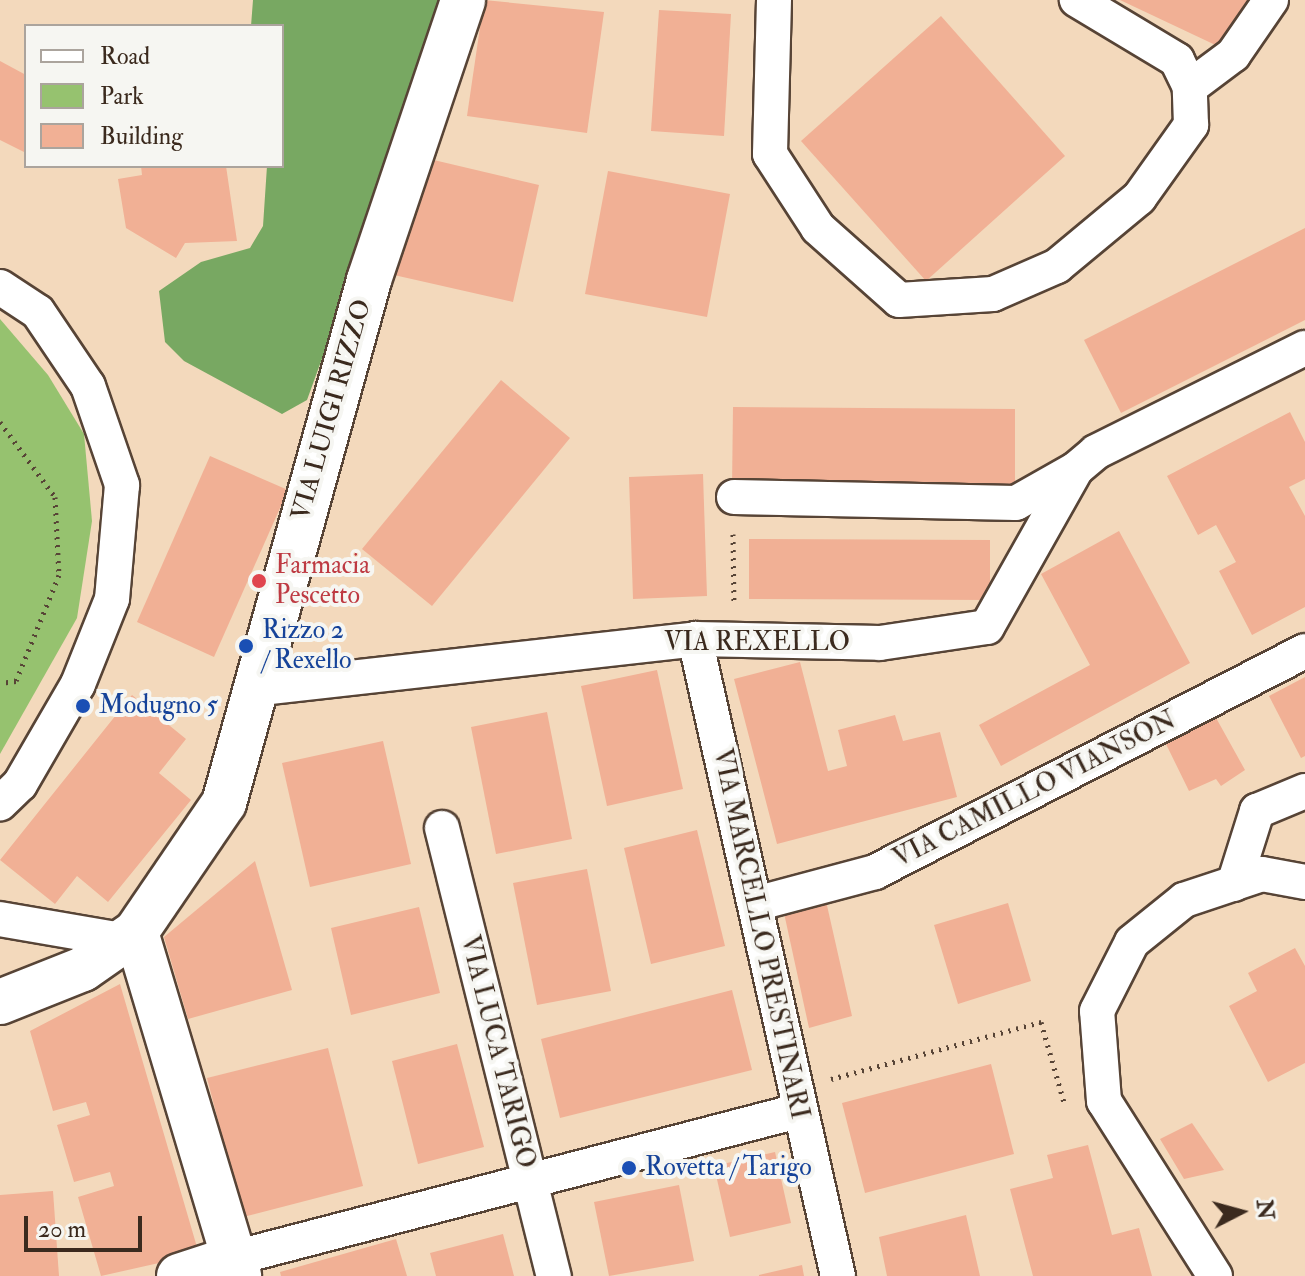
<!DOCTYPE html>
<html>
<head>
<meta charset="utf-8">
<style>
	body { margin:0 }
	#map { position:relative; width:1305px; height:1276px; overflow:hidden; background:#f3d9bc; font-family:"IM FELL Double Pica",serif }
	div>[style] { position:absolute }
	.green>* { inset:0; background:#96c26f }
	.forest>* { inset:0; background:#78a862 }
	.building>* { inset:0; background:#f1b095 }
	.path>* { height:5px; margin-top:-2.5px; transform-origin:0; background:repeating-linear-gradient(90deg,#574436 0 2px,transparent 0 8px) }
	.roads { filter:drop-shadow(2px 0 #574436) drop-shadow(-2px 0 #574436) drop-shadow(0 2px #574436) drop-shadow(0 -2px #574436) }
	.street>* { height:34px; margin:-17px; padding:0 17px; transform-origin:17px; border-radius:17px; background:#fff }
	.secondary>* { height:44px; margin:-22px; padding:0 22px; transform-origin:22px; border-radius:22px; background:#fff }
	.dots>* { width:22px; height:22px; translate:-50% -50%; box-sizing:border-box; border:4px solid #f6f6f2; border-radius:50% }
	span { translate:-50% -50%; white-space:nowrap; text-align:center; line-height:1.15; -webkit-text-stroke:8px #f6f6f2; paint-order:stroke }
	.street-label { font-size:26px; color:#3b2a1e }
	.health-label { font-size:26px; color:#be3a42 }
	.left { translate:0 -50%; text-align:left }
	.transit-label { font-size:26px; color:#164399 }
	.legend { position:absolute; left:24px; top:24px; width:260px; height:144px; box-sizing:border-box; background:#f6f6f2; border:2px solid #aba49d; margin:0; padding:10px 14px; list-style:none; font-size:24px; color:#3b2a1e }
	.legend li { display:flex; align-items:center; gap:16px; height:40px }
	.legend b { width:40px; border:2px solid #aba49d }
	.north { position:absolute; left:1201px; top:1172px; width:80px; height:80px; -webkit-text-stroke:6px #f6f6f2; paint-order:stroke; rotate:84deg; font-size:22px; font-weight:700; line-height:32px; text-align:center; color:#3b2a1e }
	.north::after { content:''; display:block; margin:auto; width:28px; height:36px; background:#3b2a1e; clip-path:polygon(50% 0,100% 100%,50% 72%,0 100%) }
	.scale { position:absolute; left:24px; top:1216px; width:118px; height:36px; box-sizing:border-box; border:4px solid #3b2a1e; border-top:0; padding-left:10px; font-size:24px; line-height:28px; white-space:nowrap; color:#3b2a1e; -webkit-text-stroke:6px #f6f6f2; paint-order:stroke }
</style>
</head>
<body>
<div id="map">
	<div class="green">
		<div style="clip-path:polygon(0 319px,48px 375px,84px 434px,92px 521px,77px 618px,0 754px)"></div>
	</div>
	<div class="forest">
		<div style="clip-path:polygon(253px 0,452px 0,307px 400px,282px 414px,184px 361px,165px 342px,159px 291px,201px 262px,250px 248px,263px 226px,267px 166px,282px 166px,282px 26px,251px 26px)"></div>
	</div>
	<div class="building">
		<div style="clip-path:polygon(484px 0,604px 12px,587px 133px,467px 116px)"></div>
		<div style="clip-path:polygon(1120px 0,1250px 0,1226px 50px)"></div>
		<div style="clip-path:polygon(659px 10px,731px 14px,724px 136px,651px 131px)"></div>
		<div style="clip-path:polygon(941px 16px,1065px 156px,926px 281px,801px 141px)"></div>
		<div style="clip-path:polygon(0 61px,26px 75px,26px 153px,0 140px)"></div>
		<div style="clip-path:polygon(421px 157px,539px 185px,513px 302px,394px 275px)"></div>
		<div style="clip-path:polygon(141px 166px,226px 166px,237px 241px,185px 243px,176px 258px,126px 228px,118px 179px,142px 175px)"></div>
		<div style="clip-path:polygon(608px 171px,730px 194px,707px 317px,585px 294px)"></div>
		<div style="clip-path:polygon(1305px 228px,1305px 320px,1121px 413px,1084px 340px)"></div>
		<div style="clip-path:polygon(501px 380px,570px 438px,432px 606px,362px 549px)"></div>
		<div style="clip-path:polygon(733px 407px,1015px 409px,1015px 490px,732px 488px)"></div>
		<div style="clip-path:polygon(1290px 412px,1305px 442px,1305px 479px,1289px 487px,1305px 516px,1305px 607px,1252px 635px,1219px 571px,1236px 562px,1216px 525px,1198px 535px,1167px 476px)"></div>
		<div style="clip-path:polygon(210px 456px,288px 490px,214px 657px,137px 622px)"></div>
		<div style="clip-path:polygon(703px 474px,707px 596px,633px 599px,629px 477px)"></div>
		<div style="clip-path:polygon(1119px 531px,1190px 663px,1001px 766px,979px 725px,1090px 665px,1041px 574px)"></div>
		<div style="clip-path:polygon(749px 539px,990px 540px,990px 600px,749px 599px)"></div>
		<div style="clip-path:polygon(800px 662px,828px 771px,847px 766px,838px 730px,895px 715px,903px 741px,940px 732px,957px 797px,777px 844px,734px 679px)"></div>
		<div style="clip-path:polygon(657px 670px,683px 789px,607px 806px,581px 686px)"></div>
		<div style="clip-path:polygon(1305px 677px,1305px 756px,1301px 758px,1269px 696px)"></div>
		<div style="clip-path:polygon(132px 695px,186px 739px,159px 773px,191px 800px,108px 902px,77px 876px,55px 904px,0 860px)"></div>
		<div style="clip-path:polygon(547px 712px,572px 839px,496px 854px,471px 727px)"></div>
		<div style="clip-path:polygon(1215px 716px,1245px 770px,1221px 786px,1216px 779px,1189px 791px,1165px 742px)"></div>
		<div style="clip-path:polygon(383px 741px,411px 864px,310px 887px,282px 763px)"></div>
		<div style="clip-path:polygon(697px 830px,725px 946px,651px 964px,624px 848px)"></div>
		<div style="clip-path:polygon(255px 861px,292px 990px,188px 1019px,164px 937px)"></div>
		<div style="clip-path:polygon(587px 869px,611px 991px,537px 1005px,513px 883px)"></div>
		<div style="clip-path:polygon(826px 901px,852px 1016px,809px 1028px,784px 913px)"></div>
		<div style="clip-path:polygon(1008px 903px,1031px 981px,958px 1004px,934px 925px)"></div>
		<div style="clip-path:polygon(419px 907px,440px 993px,351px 1015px,331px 928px)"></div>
		<div style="clip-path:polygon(1295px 948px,1305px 966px,1305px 1063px,1268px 1082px,1229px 1006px,1257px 991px,1248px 973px)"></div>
		<div style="clip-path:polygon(120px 984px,199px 1254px,101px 1276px,78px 1197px,114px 1186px,110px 1172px,74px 1182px,57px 1125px,90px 1115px,86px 1102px,53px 1111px,30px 1031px)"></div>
		<div style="clip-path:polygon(732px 990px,752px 1070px,560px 1118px,541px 1039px)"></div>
		<div style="clip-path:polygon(457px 1044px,484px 1147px,418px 1164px,392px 1061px)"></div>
		<div style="clip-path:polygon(328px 1048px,363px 1186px,243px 1217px,207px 1078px)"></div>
		<div style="clip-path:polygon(991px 1064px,1014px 1154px,865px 1193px,842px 1103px)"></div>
		<div style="clip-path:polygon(1192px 1123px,1224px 1170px,1184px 1179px,1160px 1139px)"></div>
		<div style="clip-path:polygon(1088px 1145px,1112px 1235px,1139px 1228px,1152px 1276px,1033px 1276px,1010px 1189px,1053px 1178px,1047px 1155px)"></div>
		<div style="clip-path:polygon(775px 1152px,791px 1223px,730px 1237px,714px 1166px)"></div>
		<div style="clip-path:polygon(679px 1185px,694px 1261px,609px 1276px,594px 1202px)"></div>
		<div style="clip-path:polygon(53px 1191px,59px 1276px,0 1276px,0 1195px)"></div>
		<div style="clip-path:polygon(966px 1215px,980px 1276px,887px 1276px,879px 1237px)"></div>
		<div style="clip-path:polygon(503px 1234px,514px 1276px,436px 1276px,430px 1253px)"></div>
		<div style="clip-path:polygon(396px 1239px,407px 1276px,281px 1276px,280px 1272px)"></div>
		<div style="clip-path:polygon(802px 1265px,804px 1276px,759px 1276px,759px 1275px)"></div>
	</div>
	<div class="path">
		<div style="left:0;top:422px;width:93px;rotate:53.7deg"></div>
		<div style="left:55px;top:497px;width:78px;rotate:87.1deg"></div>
		<div style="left:59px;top:575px;width:114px;rotate:112.1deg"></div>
		<div style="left:16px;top:681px;width:16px;rotate:173deg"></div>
		<div style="left:733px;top:534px;width:70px;rotate:89.2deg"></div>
		<div style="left:831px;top:1079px;width:218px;rotate:-15.2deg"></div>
		<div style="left:1041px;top:1022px;width:83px;rotate:74deg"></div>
	</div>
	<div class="roads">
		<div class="street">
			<div style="left:774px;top:0;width:154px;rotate:91.5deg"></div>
			<div style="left:770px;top:154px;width:88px;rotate:57deg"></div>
			<div style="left:818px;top:228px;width:108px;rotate:41.6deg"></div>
			<div style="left:899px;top:300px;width:94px;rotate:-3.7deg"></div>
			<div style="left:993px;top:294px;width:70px;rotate:-23.6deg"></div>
			<div style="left:1057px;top:266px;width:107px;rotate:-39.7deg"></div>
			<div style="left:1139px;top:198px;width:90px;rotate:-54.5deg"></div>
			<div style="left:1191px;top:125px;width:38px;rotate:-92deg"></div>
			<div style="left:1190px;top:87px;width:30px;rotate:-116deg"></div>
			<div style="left:1177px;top:60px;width:117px;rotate:-149deg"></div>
			<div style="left:1190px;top:87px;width:54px;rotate:-36.7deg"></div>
			<div style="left:1233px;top:55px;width:67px;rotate:-55.4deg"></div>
			<div style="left:0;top:287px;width:45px;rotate:33.3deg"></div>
			<div style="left:38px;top:312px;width:89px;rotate:56deg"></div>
			<div style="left:88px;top:386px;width:105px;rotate:71deg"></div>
			<div style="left:122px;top:485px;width:114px;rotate:95deg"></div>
			<div style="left:112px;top:599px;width:92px;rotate:111.8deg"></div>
			<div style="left:78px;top:684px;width:116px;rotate:120.1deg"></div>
			<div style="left:20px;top:784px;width:28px;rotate:136deg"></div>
			<div style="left:734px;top:497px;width:282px;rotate:1.2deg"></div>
			<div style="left:1016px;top:503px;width:69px;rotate:-29.5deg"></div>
			<div style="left:695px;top:639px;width:653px;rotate:77.35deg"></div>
			<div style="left:252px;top:689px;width:446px;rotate:-6.4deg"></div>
			<div style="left:695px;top:639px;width:185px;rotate:1.2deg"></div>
			<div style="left:880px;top:643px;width:108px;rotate:-8.5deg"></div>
			<div style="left:987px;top:627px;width:181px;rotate:-60.6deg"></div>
			<div style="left:1076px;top:469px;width:26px;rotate:-40deg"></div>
			<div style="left:1096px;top:452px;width:233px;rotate:-26.5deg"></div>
			<div style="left:442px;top:828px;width:462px;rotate:76deg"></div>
			<div style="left:1234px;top:884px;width:77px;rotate:-72.5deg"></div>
			<div style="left:1257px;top:811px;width:52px;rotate:-22.6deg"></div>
			<div style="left:755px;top:904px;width:124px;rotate:-14.9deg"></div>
			<div style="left:875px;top:872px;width:483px;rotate:-27.2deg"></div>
			<div style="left:0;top:919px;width:124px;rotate:9.8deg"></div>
			<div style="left:234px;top:1258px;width:583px;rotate:-14.61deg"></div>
			<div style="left:1215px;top:1276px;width:207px;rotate:-122.4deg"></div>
			<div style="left:1104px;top:1101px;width:90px;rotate:-94.4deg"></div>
			<div style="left:1097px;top:1011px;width:77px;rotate:-63.1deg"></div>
			<div style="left:1132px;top:942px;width:67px;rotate:-38.9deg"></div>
			<div style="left:1184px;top:900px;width:82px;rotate:-18.4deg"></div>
			<div style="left:1262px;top:874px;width:44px;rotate:10.5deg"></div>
		</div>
		<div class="secondary">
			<div style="left:136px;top:932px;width:359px;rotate:73.3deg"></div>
			<div style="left:0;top:1002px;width:89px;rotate:-21.7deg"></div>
			<div style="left:83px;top:969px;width:65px;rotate:-34.9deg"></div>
			<div style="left:136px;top:932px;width:156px;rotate:-55.7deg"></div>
			<div style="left:224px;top:803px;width:543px;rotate:-74.5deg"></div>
			<div style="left:369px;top:280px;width:295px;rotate:-71.4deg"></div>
			<div style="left:179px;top:1276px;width:58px;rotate:-18.1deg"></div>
		</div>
	</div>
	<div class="dots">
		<div style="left:259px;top:581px;background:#e0444e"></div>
		<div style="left:246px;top:646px;background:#1a4fb4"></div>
		<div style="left:83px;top:706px;background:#1a4fb4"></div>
		<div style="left:629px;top:1168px;background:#1a4fb4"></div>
	</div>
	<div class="street-label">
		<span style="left:332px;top:410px;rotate:-74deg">VIA LUIGI RIZZO</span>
		<span style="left:757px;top:643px">VIA REXELLO</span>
		<span style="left:1035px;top:790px;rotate:-27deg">VIA CAMILLO VIANSON</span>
		<span style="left:760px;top:934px;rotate:78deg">VIA MARCELLO PRESTINARI</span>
		<span style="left:497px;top:1052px;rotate:76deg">VIA LUCA TARIGO</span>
	</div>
	<div class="health-label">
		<span class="left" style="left:275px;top:581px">Farmacia<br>Pescetto</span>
	</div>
	<div class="transit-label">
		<span class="left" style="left:262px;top:646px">Rizzo 2<br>/ Rexello</span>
		<span class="left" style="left:99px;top:706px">Modugno 5</span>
		<span class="left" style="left:645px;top:1168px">Rovetta / Tarigo</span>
	</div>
	<ul class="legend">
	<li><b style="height:10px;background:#fff"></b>Road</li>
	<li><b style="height:22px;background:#96c26f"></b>Park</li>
	<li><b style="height:22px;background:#f1b095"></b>Building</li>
	</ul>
	<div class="north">N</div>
	<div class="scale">20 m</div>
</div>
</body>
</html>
